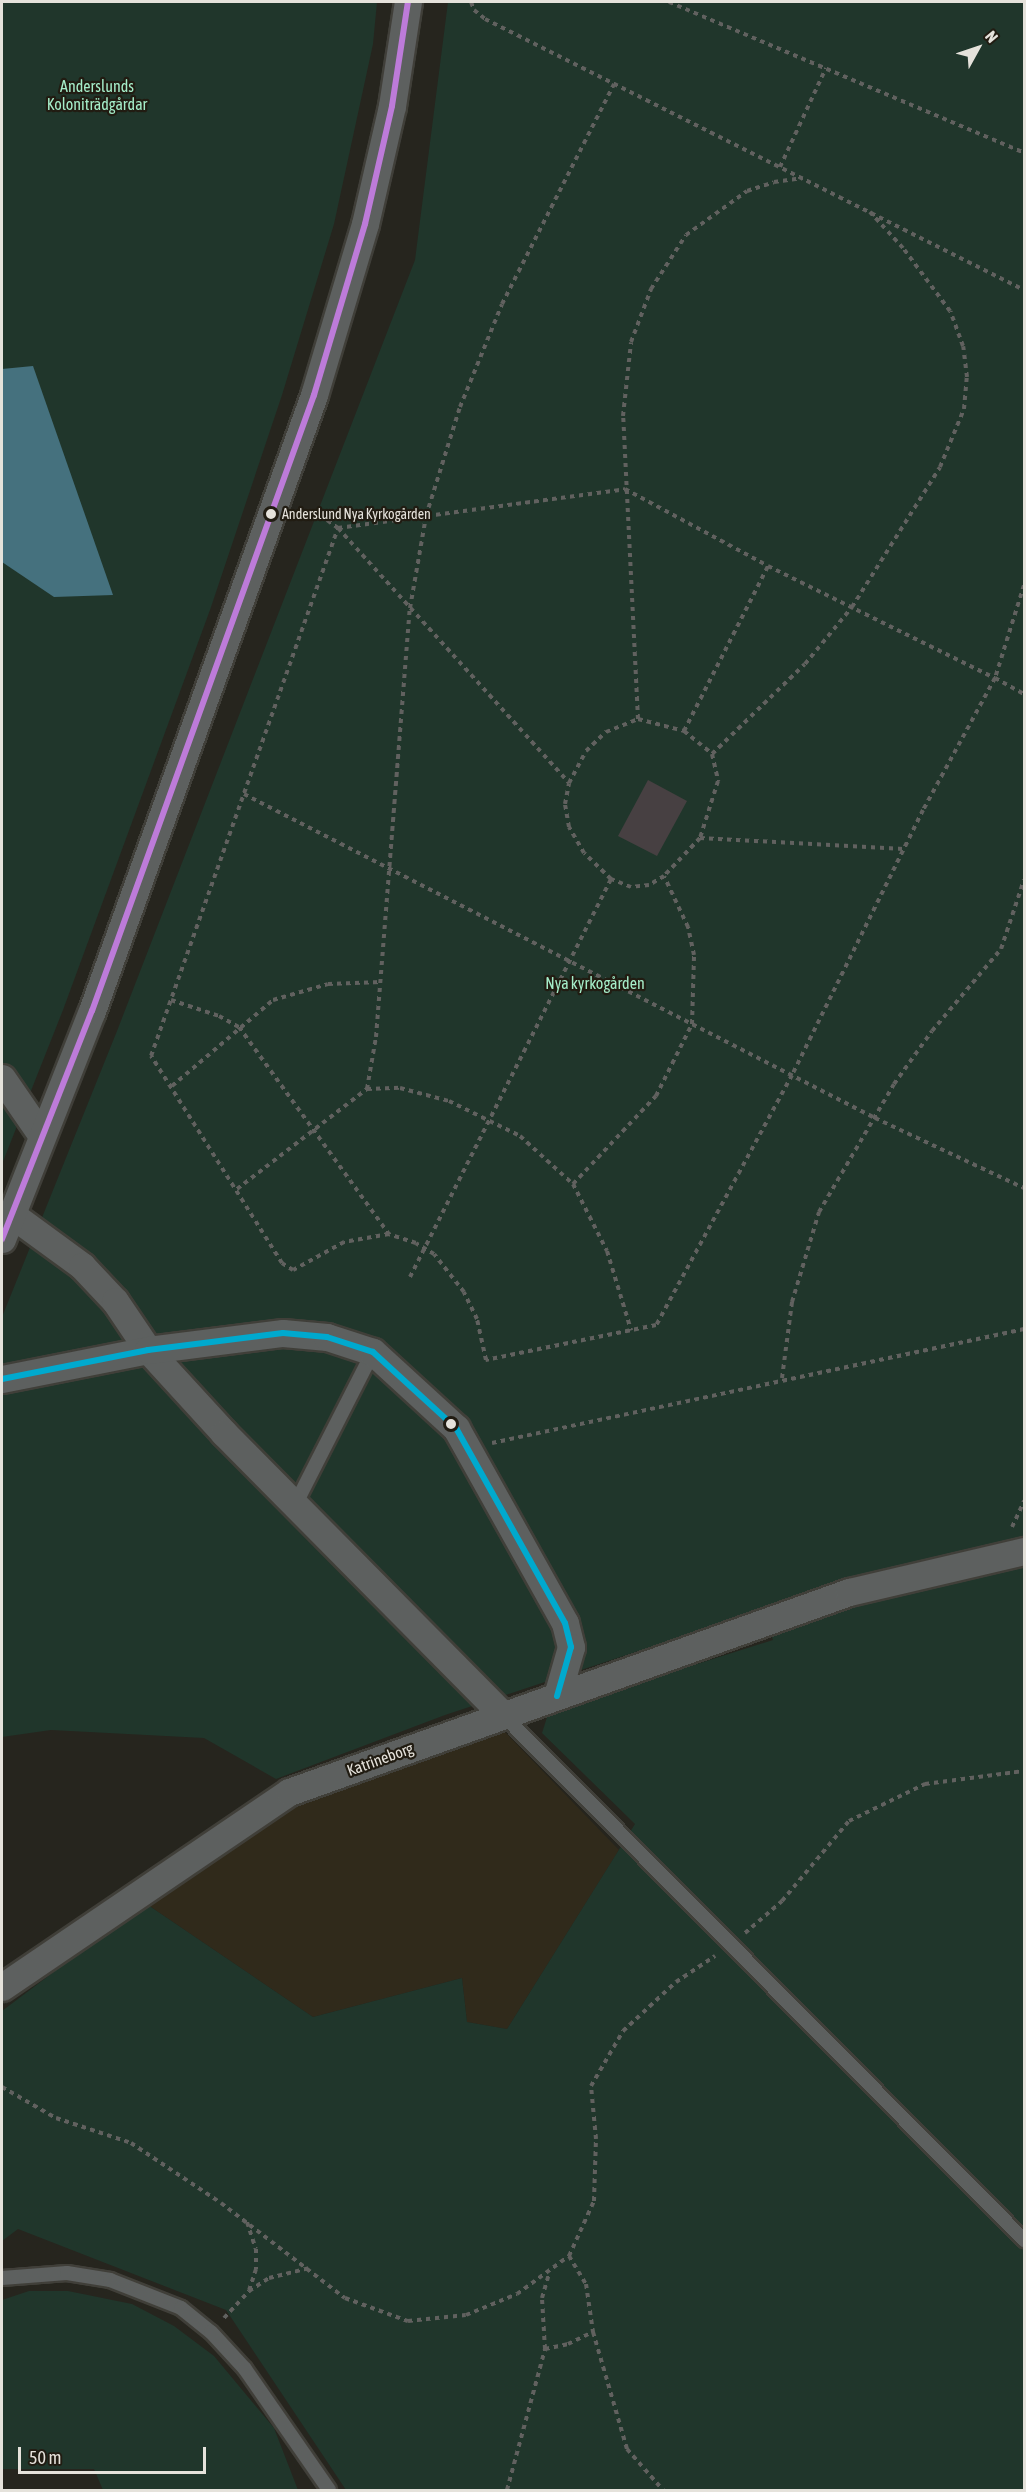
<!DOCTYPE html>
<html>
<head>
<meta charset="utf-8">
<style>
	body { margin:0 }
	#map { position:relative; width:1026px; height:2492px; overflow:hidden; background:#26251e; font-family:"Asap Condensed",sans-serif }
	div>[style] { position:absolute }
	.built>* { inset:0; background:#302a1b }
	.green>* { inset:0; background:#20362b }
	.water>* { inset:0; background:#45717e }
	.building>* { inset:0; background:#474042 }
	.path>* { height:4px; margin-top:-2px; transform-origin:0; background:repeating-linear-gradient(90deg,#61615f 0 4.5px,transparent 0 9px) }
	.roads { filter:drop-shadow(2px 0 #403f39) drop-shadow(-2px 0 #403f39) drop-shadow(0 2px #403f39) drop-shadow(0 -2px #403f39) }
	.lane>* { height:14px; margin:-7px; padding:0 7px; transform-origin:7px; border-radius:7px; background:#5d605f }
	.street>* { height:27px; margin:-13.5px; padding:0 13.5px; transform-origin:13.5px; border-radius:13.5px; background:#5d605f }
	.bus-1>* { height:6px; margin:-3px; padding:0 3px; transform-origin:3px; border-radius:3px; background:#bd7bd9 }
	.bus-2>* { height:6px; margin:-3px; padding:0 3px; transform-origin:3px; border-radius:3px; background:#00a9ce }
	.dots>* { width:16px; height:16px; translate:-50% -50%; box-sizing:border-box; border:3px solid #211c12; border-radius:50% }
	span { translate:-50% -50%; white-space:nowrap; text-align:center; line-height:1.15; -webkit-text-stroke:4.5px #211c12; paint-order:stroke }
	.bus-label { font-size:14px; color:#e5e2db }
	.left { translate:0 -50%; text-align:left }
	.park-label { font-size:16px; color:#a5edc9 }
	.street-label { font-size:16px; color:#e5e2db }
	.frame { position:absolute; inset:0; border:3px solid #e5e2db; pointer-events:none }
	.north { position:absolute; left:948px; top:18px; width:60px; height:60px; -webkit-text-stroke:4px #211c12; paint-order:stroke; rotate:50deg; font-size:16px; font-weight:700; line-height:24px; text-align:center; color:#e5e2db }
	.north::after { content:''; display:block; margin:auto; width:21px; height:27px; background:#e5e2db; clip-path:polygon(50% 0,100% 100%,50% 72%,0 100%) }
	.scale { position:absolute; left:18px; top:2447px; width:188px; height:27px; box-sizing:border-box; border:3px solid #e5e2db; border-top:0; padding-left:8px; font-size:18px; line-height:21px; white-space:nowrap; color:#e5e2db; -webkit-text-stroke:4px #211c12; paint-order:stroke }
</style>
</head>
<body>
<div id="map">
	<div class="built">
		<div style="clip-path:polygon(502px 1729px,619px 1850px,507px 2029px,467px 2022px,462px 1978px,313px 2017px,145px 1903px,296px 1799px)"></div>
	</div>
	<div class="green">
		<div style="clip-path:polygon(2px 2px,377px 2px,373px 44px,334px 224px,282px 395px,210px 610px,63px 1010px,2px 1164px)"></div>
		<div style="clip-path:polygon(448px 2px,1024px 2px,1024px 2490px,346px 2490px,226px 2310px,18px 2229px,2px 2241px,2px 2011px,145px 1903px,313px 2017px,462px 1978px,467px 2022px,507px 2029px,635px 1824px,542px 1733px,549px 1711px,773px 1640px,762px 1610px,445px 1715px,276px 1779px,204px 1738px,51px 1730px,2px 1737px,2px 1317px,117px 1031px,415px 260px)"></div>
		<div style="clip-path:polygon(29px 2291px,68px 2291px,132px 2304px,174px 2326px,214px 2356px,274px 2428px,298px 2490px,103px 2490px,94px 2469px,2px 2469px,2px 2300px)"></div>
	</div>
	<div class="water">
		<div style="clip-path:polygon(33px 366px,113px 595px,54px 597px,2px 562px,2px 369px)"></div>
	</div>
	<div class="building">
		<div style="clip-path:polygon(648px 780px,687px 801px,657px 856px,618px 836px)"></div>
	</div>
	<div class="path">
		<div style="left:471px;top:2px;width:9px;rotate:69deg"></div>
		<div style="left:474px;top:10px;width:14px;rotate:39deg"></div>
		<div style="left:485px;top:19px;width:603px;rotate:26.69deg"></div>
		<div style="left:669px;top:2px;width:386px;rotate:23deg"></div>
		<div style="left:780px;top:167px;width:109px;rotate:-65.1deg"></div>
		<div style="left:320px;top:515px;width:22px;rotate:36deg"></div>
		<div style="left:338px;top:528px;width:344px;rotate:47.8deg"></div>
		<div style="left:1024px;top:585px;width:97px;rotate:107.3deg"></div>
		<div style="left:995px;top:678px;width:150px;rotate:118.6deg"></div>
		<div style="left:923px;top:810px;width:296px;rotate:116.3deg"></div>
		<div style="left:792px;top:1075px;width:285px;rotate:118.5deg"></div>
		<div style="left:656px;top:1325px;width:174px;rotate:168.4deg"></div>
		<div style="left:486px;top:1360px;width:42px;rotate:-102.4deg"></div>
		<div style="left:477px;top:1319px;width:30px;rotate:-116deg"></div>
		<div style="left:464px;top:1292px;width:48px;rotate:-128.3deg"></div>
		<div style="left:434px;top:1254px;width:21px;rotate:-149deg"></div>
		<div style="left:416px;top:1243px;width:28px;rotate:-162deg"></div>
		<div style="left:389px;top:1234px;width:46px;rotate:169.9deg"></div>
		<div style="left:344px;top:1242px;width:58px;rotate:151.2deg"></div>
		<div style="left:293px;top:1270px;width:13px;rotate:-148deg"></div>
		<div style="left:282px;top:1263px;width:245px;rotate:-122.3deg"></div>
		<div style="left:151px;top:1056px;width:560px;rotate:-70.5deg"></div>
		<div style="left:338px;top:528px;width:290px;rotate:-7.7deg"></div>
		<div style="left:625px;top:489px;width:162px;rotate:28.3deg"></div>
		<div style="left:768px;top:566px;width:253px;rotate:26.3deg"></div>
		<div style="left:995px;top:678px;width:33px;rotate:29deg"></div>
		<div style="left:638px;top:719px;width:303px;rotate:-92.8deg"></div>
		<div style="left:623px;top:416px;width:74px;rotate:-83.8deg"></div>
		<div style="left:631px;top:342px;width:57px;rotate:-69.3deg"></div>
		<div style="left:651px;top:289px;width:64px;rotate:-57.1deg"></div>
		<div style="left:686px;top:235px;width:75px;rotate:-35.8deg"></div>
		<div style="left:747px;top:191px;width:28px;rotate:-18deg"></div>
		<div style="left:774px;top:182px;width:29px;rotate:-8deg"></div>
		<div style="left:684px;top:731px;width:185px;rotate:-63deg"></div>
		<div style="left:712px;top:754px;width:129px;rotate:-44.1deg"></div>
		<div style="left:805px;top:664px;width:74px;rotate:-50.5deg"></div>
		<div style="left:852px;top:607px;width:165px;rotate:-57.8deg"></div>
		<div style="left:940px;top:467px;width:63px;rotate:-67.5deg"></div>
		<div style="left:964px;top:409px;width:32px;rotate:-85deg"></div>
		<div style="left:967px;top:377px;width:31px;rotate:-97deg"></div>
		<div style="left:963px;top:346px;width:37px;rotate:-110deg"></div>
		<div style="left:950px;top:311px;width:79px;rotate:-126.7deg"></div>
		<div style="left:903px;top:248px;width:49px;rotate:-132.5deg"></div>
		<div style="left:244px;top:794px;width:709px;rotate:27.18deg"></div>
		<div style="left:875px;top:1118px;width:165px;rotate:25.2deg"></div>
		<div style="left:700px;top:838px;width:204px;rotate:3.1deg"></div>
		<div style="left:171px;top:1000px;width:51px;rotate:18.4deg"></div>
		<div style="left:219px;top:1016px;width:23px;rotate:29deg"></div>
		<div style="left:239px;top:1027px;width:256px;rotate:54.1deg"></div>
		<div style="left:172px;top:1086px;width:133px;rotate:-40.4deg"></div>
		<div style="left:273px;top:1000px;width:57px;rotate:-16.2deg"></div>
		<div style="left:328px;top:984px;width:53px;rotate:-2.2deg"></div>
		<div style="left:367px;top:1089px;width:53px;rotate:-80.2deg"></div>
		<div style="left:376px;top:1037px;width:430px;rotate:-85.5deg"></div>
		<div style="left:410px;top:608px;width:93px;rotate:-80.1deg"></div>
		<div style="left:426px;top:516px;width:114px;rotate:-72.7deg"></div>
		<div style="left:460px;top:407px;width:111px;rotate:-67.8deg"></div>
		<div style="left:502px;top:304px;width:247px;rotate:-63deg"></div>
		<div style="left:573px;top:1184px;width:121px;rotate:-46.7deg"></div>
		<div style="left:656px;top:1096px;width:80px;rotate:-63.4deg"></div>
		<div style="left:692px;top:1024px;width:69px;rotate:-88.3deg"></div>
		<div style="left:694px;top:955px;width:29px;rotate:-102deg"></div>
		<div style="left:688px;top:927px;width:56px;rotate:-115.2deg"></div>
		<div style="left:237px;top:1189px;width:164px;rotate:-37.6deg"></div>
		<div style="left:367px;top:1089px;width:33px;rotate:-2deg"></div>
		<div style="left:400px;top:1088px;width:51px;rotate:14.9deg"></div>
		<div style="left:449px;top:1101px;width:79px;rotate:26.2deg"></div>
		<div style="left:520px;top:1136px;width:72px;rotate:42.2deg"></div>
		<div style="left:573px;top:1184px;width:75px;rotate:63.1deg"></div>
		<div style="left:607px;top:1251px;width:83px;rotate:73.1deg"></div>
		<div style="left:410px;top:1277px;width:446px;rotate:-63.2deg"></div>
		<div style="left:611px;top:879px;width:37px;rotate:-136deg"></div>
		<div style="left:584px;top:853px;width:30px;rotate:-120deg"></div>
		<div style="left:569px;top:827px;width:23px;rotate:-100deg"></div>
		<div style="left:565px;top:804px;width:21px;rotate:-79deg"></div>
		<div style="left:569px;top:783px;width:36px;rotate:-62deg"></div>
		<div style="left:586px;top:751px;width:28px;rotate:-44deg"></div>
		<div style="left:606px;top:732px;width:35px;rotate:-22deg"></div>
		<div style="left:638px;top:719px;width:48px;rotate:14.6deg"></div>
		<div style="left:684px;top:731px;width:36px;rotate:39deg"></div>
		<div style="left:712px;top:754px;width:28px;rotate:77deg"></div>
		<div style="left:718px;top:781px;width:60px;rotate:107.5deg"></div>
		<div style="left:700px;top:838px;width:52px;rotate:133.5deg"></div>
		<div style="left:664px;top:876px;width:17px;rotate:149deg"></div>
		<div style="left:649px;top:885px;width:18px;rotate:174deg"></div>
		<div style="left:631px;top:887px;width:22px;rotate:-158deg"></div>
		<div style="left:782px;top:1378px;width:77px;rotate:-82.5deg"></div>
		<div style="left:792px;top:1302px;width:94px;rotate:-73.3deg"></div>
		<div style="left:819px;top:1212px;width:148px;rotate:-59.6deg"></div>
		<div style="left:894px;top:1084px;width:65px;rotate:-54.4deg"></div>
		<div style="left:932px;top:1031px;width:107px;rotate:-49.9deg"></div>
		<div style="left:1001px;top:949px;width:73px;rotate:-71.6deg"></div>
		<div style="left:492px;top:1443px;width:544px;rotate:-12.09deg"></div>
		<div style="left:1012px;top:1527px;width:29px;rotate:-65deg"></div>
		<div style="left:745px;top:1933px;width:49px;rotate:-40.9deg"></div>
		<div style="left:782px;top:1901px;width:104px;rotate:-50.1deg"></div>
		<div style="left:849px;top:1821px;width:85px;rotate:-26deg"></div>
		<div style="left:925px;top:1784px;width:100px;rotate:-7.5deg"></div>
		<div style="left:2px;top:2087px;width:62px;rotate:29.9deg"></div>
		<div style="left:56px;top:2118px;width:79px;rotate:18.4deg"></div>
		<div style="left:131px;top:2143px;width:108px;rotate:33.7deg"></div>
		<div style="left:221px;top:2203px;width:156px;rotate:37.5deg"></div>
		<div style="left:345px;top:2298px;width:67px;rotate:20.1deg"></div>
		<div style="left:408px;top:2321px;width:58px;rotate:-5.9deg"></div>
		<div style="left:466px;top:2315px;width:55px;rotate:-22.4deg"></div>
		<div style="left:517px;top:2294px;width:64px;rotate:-36.2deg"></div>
		<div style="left:569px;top:2256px;width:60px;rotate:-65.6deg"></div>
		<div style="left:594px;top:2201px;width:62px;rotate:-88.2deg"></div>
		<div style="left:596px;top:2139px;width:53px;rotate:-95.4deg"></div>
		<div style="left:591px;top:2086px;width:64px;rotate:-59.8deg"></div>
		<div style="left:623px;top:2031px;width:72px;rotate:-42.8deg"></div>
		<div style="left:676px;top:1982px;width:47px;rotate:-33.7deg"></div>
		<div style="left:247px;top:2222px;width:28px;rotate:72deg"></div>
		<div style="left:256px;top:2249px;width:20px;rotate:90deg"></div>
		<div style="left:256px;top:2269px;width:22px;rotate:108deg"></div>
		<div style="left:569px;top:2256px;width:33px;rotate:59deg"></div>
		<div style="left:586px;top:2284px;width:49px;rotate:81.7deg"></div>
		<div style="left:593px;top:2332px;width:122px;rotate:73.8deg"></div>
		<div style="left:627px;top:2449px;width:55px;rotate:48.7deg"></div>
		<div style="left:224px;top:2318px;width:37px;rotate:-47deg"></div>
		<div style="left:249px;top:2291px;width:24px;rotate:-33deg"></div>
		<div style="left:269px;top:2278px;width:41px;rotate:-14deg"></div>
		<div style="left:545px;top:2349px;width:24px;rotate:-12deg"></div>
		<div style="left:568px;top:2344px;width:28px;rotate:-26deg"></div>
		<div style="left:507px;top:2490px;width:146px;rotate:-74.9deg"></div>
		<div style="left:545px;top:2349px;width:51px;rotate:-93.4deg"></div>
		<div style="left:542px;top:2298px;width:26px;rotate:-74deg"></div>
	</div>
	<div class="roads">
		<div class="lane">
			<div style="left:295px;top:1505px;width:172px;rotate:-63deg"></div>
			<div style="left:503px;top:1715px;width:740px;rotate:45.22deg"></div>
			<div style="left:2px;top:2278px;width:65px;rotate:-4.4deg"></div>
			<div style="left:67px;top:2273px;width:44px;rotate:9.2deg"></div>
			<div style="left:110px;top:2280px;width:76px;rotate:21.5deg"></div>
			<div style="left:181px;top:2308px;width:38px;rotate:39deg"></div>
			<div style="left:211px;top:2332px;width:50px;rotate:47.4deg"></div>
			<div style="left:245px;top:2369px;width:147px;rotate:55.2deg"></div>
		</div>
		<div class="street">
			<div style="left:2px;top:1078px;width:70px;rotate:55.4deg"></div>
			<div style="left:11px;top:1214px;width:88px;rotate:36.2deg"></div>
			<div style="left:82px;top:1266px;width:48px;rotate:46.7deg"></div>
			<div style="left:115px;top:1301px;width:59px;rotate:56deg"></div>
			<div style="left:148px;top:1350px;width:113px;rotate:47.5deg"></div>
			<div style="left:224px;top:1433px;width:397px;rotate:45.3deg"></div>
			<div style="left:2px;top:1239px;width:245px;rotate:-68.5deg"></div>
			<div style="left:92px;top:1011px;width:655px;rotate:-70.18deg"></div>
			<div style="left:314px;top:395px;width:178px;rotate:-73.4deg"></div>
			<div style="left:365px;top:224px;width:121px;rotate:-77.1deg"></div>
			<div style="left:392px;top:106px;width:105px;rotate:-81.3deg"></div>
			<div style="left:2px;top:1379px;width:149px;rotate:-11.2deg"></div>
			<div style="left:148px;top:1350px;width:136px;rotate:-7.2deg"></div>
			<div style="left:283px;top:1333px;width:44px;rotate:5.2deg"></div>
			<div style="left:327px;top:1337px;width:48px;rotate:18.1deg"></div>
			<div style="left:373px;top:1352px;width:113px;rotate:42.5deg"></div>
			<div style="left:456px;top:1428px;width:223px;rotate:60.8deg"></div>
			<div style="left:565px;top:1623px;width:25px;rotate:76deg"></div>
			<div style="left:571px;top:1647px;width:51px;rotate:105.9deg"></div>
			<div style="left:2px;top:1987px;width:347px;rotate:-34.2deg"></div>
			<div style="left:289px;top:1792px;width:595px;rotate:-19.65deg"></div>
			<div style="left:849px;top:1592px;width:180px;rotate:-13.2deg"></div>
		</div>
	</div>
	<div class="bus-1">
		<div style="left:2px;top:1239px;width:245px;rotate:-68.5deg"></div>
		<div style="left:92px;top:1011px;width:655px;rotate:-70.18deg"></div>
		<div style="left:314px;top:395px;width:178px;rotate:-73.4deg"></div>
		<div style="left:365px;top:224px;width:121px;rotate:-77.1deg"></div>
		<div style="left:392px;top:106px;width:105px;rotate:-81.3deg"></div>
	</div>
	<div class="bus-2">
		<div style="left:2px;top:1379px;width:149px;rotate:-11.2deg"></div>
		<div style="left:148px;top:1350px;width:136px;rotate:-7.2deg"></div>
		<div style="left:283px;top:1333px;width:44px;rotate:5.2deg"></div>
		<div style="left:327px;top:1337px;width:48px;rotate:18.1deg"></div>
		<div style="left:373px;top:1352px;width:113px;rotate:42.5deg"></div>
		<div style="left:456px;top:1428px;width:223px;rotate:60.8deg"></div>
		<div style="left:565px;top:1623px;width:25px;rotate:76deg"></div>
		<div style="left:571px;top:1647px;width:51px;rotate:105.9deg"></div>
	</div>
	<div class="dots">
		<div style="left:271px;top:514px;background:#e5e2db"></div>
		<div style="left:451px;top:1424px;background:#e5e2db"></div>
	</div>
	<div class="bus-label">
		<span class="left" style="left:282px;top:514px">Anderslund Nya Kyrkogården</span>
	</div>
	<div class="park-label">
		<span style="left:97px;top:95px">Anderslunds<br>Koloniträdgårdar</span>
		<span style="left:595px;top:983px">Nya kyrkogården</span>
	</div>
	<div class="street-label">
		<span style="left:380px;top:1759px;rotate:-20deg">Katrineborg</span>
	</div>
	<div class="frame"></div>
	<div class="north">N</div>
	<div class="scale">50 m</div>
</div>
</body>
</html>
